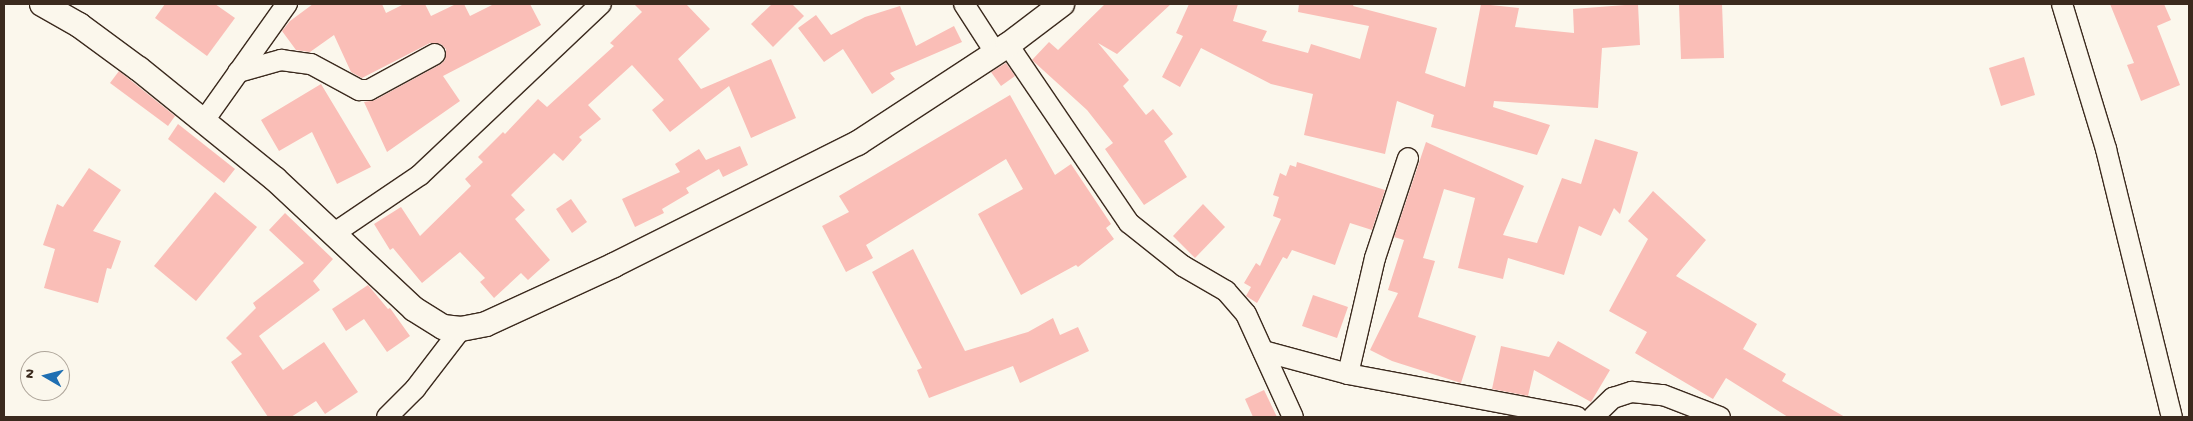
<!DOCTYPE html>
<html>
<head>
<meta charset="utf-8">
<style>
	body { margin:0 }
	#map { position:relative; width:2193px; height:421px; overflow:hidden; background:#fbf7ec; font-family:"Gochi Hand",sans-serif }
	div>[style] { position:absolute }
	.building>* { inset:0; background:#fabeb7 }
	.roads { filter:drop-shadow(1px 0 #3b2a1e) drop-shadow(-1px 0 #3b2a1e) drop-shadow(0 1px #3b2a1e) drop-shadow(0 -1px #3b2a1e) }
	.minor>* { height:20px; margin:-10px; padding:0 10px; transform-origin:10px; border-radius:10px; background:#fbf7ec }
	.tertiary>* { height:24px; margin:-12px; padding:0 12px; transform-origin:12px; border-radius:12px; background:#fbf7ec }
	span { translate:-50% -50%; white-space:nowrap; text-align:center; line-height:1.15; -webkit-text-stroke:4.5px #fbf7ec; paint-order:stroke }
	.frame { position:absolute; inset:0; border:5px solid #3b2a1e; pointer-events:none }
	.north { position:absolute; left:20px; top:351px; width:50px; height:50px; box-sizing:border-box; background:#fbf7ec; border:1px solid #aea59a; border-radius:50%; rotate:278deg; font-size:14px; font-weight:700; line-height:20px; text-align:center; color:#3b2a1e }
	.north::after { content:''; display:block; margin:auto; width:18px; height:22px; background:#1f6fb2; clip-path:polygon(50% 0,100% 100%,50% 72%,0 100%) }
</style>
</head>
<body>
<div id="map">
	<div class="building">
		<div style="clip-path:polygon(165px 4px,215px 4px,235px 18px,207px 56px,155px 18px)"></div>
		<div style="clip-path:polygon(313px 4px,382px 4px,386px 13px,404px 4px,425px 4px,431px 16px,456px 4px,464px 4px,470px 16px,494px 4px,530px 4px,541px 25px,443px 76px,460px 101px,387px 152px,364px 102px,375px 100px,441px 64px,445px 60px,446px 49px,441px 44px,430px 43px,362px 78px,351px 72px,334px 35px,310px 52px,296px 50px,282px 31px,290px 21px)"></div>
		<div style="clip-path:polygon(634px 4px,686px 4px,710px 29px,678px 59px,701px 89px,771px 59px,796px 118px,751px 138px,729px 86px,670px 132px,652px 110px,664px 100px,632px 65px,588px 105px,601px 119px,579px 137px,582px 140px,563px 161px,554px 153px,511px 195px,525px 210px,515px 219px,550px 260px,528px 280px,521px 273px,494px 298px,480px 282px,485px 278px,460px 252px,422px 283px,393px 248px,390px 250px,374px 224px,401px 207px,420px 236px,471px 186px,465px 179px,483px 162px,478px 157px,503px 132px,505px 134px,538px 99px,547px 107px,614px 46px,610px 43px,642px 12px)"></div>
		<div style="clip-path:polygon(772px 4px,792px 4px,804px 16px,773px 47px,751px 24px)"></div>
		<div style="clip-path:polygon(1105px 4px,1171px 4px,1117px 54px,1098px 43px,1129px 80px,1123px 86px,1146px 115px,1153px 109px,1173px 134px,1164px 141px,1187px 177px,1144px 205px,1105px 149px,1113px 143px,1087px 110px,1032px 60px,1049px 42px,1058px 50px)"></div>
		<div style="clip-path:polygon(1189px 4px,1238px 4px,1233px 21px,1267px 31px,1262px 41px,1308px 53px,1311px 44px,1360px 59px,1369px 26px,1298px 12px,1299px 4px,1354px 4px,1353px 6px,1437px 28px,1425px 73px,1465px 87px,1481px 4px,1519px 8px,1515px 27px,1574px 33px,1573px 9px,1638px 4px,1640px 45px,1602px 48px,1598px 108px,1494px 101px,1493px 107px,1550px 125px,1537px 155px,1431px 127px,1434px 115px,1397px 101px,1385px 154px,1304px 135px,1313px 94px,1271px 84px,1201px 48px,1180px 87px,1162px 77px,1183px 36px,1176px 33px)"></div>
		<div style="clip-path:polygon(1679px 4px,1722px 4px,1724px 58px,1681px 59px)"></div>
		<div style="clip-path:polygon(2110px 4px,2164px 4px,2171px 20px,2157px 26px,2180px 85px,2141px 101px,2127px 65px,2134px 63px)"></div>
		<div style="clip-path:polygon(900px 6px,916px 46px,954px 26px,962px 42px,890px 73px,895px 79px,872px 94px,843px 49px,824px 62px,798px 28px,816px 15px,831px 35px,865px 17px)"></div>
		<div style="clip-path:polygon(2024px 57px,2035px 95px,2001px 106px,1989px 68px)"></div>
		<div style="clip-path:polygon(1006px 63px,1015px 76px,1001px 86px,991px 72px)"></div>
		<div style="clip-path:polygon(119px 71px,175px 116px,168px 126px,110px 83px)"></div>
		<div style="clip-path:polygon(321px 84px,371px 167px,337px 184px,312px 132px,279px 151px,261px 120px)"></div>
		<div style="clip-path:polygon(1010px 95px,1055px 175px,1071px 164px,1111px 224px,1106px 228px,1114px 239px,1078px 267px,1076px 265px,1021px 295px,978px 214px,1023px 189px,1006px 159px,866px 245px,873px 258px,846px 272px,822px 226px,849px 212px,839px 196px)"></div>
		<div style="clip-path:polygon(178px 124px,235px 169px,224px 183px,168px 139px)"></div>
		<div style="clip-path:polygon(1595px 139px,1638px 152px,1620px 214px,1614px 208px,1601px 236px,1579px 226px,1564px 275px,1508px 258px,1503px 279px,1458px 268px,1475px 198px,1444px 189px,1423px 258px,1435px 261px,1418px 317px,1476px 336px,1461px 383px,1392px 361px,1370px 350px,1398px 293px,1388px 290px,1404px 240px,1394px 237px,1426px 142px,1524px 186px,1503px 235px,1537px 243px,1562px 178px,1581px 184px)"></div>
		<div style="clip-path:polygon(740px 146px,748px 165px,723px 177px,719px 169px,686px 188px,689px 193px,662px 209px,664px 213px,635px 227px,622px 199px,680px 172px,675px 164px,699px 149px,706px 160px)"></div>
		<div style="clip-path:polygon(1297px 162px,1385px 190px,1372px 230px,1350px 223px,1335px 265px,1292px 250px,1287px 259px,1283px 257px,1257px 303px,1246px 296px,1251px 287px,1244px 283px,1256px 263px,1260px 266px,1281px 219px,1273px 216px,1279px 197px,1273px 195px,1280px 173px,1286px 176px,1290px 165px,1296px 167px)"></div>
		<div style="clip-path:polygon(89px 168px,121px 190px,93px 231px,121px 241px,111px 269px,107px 268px,98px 303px,44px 288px,55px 249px,43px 245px,57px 204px,63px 207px)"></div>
		<div style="clip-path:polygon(1653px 191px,1706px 240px,1676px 276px,1757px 324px,1743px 349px,1786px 374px,1782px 381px,1845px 417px,1788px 417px,1726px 378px,1713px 399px,1635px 353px,1647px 332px,1609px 311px,1648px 239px,1628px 221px)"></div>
		<div style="clip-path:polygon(215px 192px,257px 227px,196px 301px,154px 266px)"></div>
		<div style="clip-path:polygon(571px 199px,587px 222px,572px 233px,556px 209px)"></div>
		<div style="clip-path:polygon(1203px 204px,1225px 227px,1195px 258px,1173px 236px)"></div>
		<div style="clip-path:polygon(285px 213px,333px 259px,313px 281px,320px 290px,259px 336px,283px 370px,324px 342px,358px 392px,325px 414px,316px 401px,291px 417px,268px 417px,231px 362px,242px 354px,226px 338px,256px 308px,253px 303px,304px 263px,269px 230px)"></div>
		<div style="clip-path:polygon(913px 249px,965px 351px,1028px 332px,1053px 318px,1060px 335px,1078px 327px,1089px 351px,1020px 383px,1013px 366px,929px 398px,917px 370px,922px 368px,872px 272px)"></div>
		<div style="clip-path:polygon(368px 285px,388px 309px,390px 308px,410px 336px,387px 352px,364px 319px,346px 331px,332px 309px)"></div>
		<div style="clip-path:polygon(1313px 295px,1348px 307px,1337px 338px,1302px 326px)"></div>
		<div style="clip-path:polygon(1558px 341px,1610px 370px,1591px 402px,1534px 370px,1528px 396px,1492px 389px,1501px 346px,1549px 357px)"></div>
		<div style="clip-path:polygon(1264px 390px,1277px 417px,1253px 417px,1245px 399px)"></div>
	</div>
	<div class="roads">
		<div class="minor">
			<div style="left:964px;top:4px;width:57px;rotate:57.1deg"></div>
			<div style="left:2062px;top:4px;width:152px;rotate:73.1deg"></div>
			<div style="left:2106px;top:149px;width:276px;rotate:76.2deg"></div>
			<div style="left:1008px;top:45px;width:215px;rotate:55.8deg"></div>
			<div style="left:1129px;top:223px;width:69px;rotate:38.5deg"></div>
			<div style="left:1183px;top:266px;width:50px;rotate:30.2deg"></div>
			<div style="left:1226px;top:291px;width:30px;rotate:49deg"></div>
			<div style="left:1246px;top:314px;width:113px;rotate:65.5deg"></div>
			<div style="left:238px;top:72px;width:45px;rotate:-15.6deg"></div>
			<div style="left:281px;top:60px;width:30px;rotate:8deg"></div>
			<div style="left:311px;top:64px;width:55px;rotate:28.4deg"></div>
			<div style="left:359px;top:90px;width:10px"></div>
			<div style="left:369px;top:90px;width:75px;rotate:-28.6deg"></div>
			<div style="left:203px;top:122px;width:145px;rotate:-54.6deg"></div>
			<div style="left:333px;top:234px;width:105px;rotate:-34.1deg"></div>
			<div style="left:420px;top:175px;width:249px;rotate:-43.4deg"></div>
			<div style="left:1263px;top:351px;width:88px;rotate:15.1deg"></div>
			<div style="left:1348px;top:374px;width:233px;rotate:10.6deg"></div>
			<div style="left:1348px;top:374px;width:119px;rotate:-76.9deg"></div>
			<div style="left:1375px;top:258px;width:105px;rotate:-71.7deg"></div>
			<div style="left:387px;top:417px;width:40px;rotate:-45deg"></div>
			<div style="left:415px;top:389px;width:76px;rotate:-52.5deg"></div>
			<div style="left:1593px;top:417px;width:28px;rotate:-44deg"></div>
			<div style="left:1613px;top:398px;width:20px;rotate:-18deg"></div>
			<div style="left:1632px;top:392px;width:31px;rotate:6deg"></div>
			<div style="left:1663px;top:395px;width:61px;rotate:21.1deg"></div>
		</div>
		<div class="tertiary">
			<div style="left:42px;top:4px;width:43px;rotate:29.6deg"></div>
			<div style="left:79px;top:25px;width:74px;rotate:36.3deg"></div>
			<div style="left:139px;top:69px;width:175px;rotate:39deg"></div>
			<div style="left:275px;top:179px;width:190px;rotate:43.1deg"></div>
			<div style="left:414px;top:309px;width:34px;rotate:32deg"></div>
			<div style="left:443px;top:327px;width:18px;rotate:6deg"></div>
			<div style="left:461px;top:329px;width:25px;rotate:-11deg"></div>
			<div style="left:486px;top:324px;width:141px;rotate:-24.7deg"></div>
			<div style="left:614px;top:265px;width:273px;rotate:-26.6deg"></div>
			<div style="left:858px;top:143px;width:179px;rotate:-33.2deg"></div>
			<div style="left:1008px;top:45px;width:68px;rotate:-37.2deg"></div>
		</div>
	</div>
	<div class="frame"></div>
	<div class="north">N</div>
</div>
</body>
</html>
